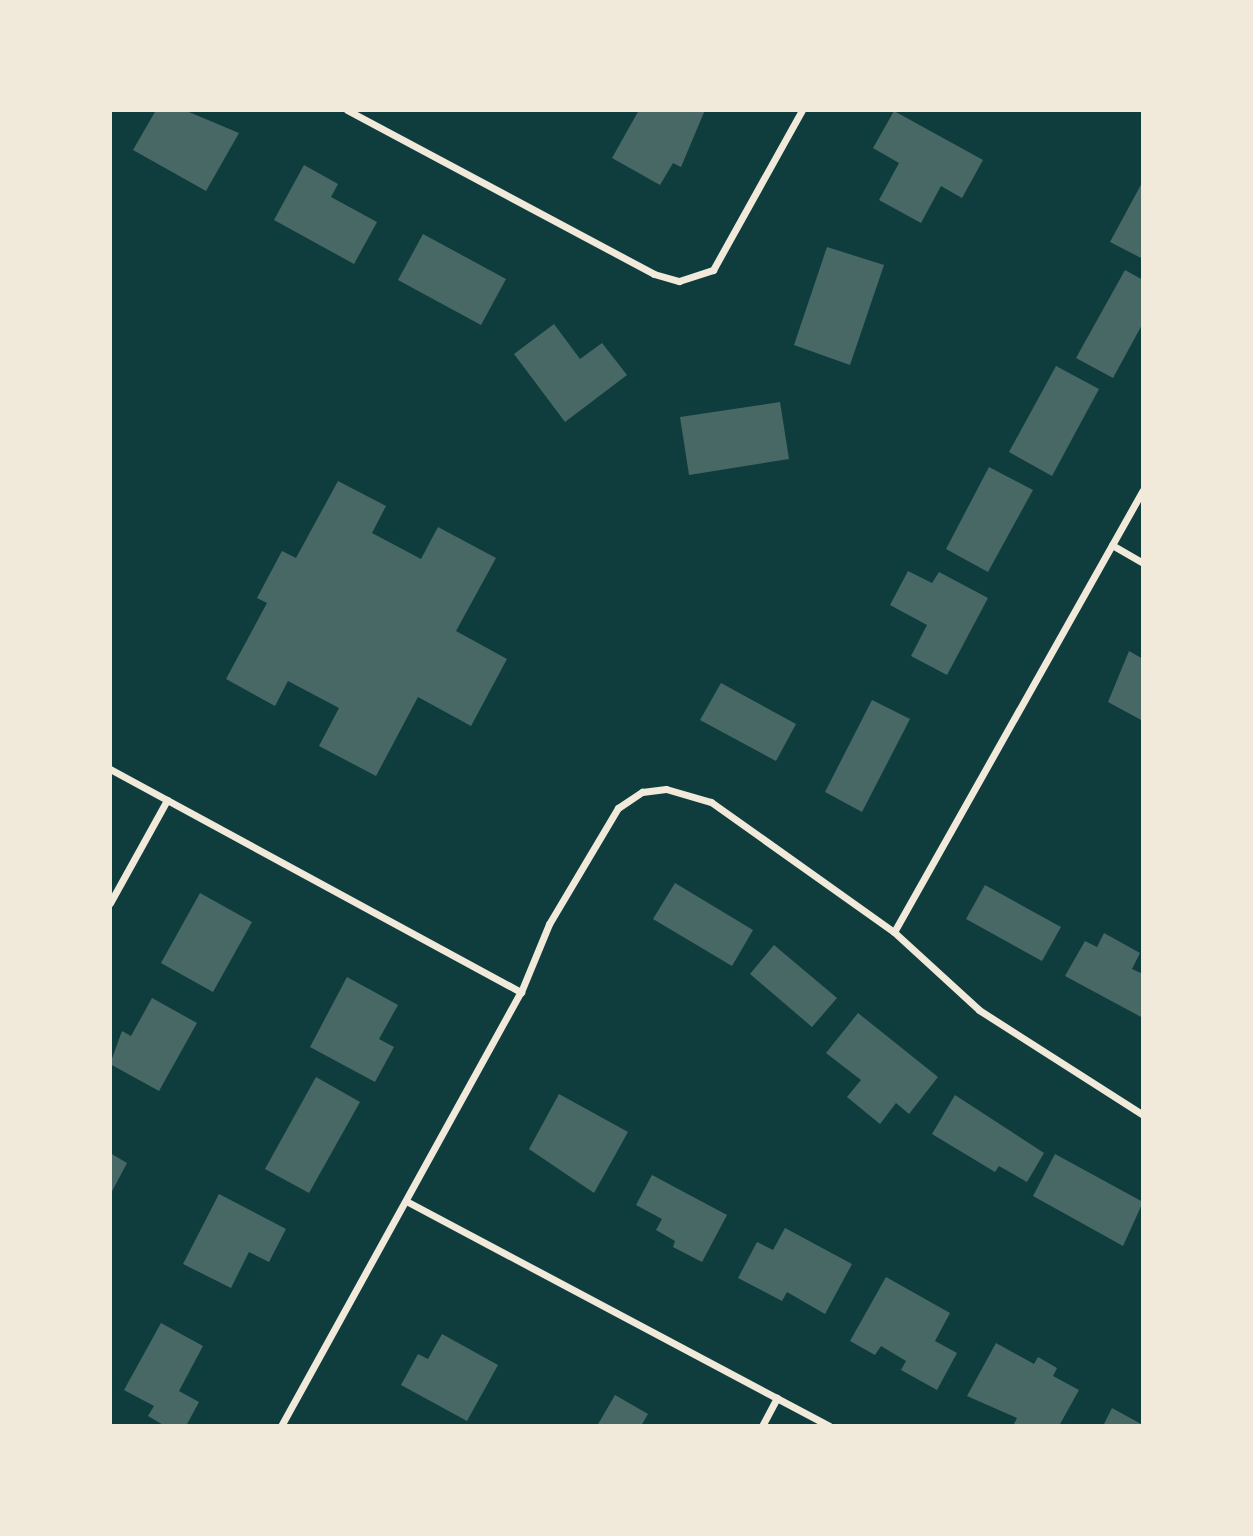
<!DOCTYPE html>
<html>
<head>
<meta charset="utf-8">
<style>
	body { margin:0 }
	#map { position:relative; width:1253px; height:1536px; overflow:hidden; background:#0f3d3e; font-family:Arial,sans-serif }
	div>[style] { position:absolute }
	.building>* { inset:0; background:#486865 }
	.minor>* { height:7px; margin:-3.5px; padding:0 3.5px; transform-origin:3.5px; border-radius:3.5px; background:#f1e9da }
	span { translate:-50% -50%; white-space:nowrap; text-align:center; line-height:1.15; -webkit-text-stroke:6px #f1e9da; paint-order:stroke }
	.frame { position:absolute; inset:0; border:112px solid #f1e9da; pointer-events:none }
</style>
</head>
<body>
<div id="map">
	<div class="building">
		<div style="clip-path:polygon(156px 110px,184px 110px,239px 133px,206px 191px,133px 150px)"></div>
		<div style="clip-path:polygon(639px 110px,705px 110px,681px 167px,673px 163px,660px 185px,612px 158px)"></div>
		<div style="clip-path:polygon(894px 111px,983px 160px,962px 198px,941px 186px,921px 223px,879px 200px,899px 163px,873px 148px)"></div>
		<div style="clip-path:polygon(304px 165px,338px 184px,331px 197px,377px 222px,354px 264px,274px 220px)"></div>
		<div style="clip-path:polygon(1143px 181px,1143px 259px,1110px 242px)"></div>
		<div style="clip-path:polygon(423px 234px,506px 279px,481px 325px,398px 280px)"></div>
		<div style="clip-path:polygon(827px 247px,884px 265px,850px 365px,794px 345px)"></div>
		<div style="clip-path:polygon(1125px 270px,1143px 280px,1143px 323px,1113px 378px,1076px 358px)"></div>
		<div style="clip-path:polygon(554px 324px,580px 359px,602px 343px,627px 375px,565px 422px,514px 354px)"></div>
		<div style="clip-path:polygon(1056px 366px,1099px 389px,1052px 476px,1009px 452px)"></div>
		<div style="clip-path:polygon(780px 402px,789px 459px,689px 475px,680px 417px)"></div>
		<div style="clip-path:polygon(989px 467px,1033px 490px,988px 572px,946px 549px)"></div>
		<div style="clip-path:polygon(338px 481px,386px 506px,372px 533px,421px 559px,438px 527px,496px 558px,456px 631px,507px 659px,471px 726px,418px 697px,376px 776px,319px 746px,339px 708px,288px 681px,275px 706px,226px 679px,267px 603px,257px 598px,282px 551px,296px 558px)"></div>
		<div style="clip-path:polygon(908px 571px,932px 583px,939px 572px,988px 598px,947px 675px,911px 656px,927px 625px,890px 605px)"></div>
		<div style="clip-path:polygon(1129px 651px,1143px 659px,1143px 721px,1108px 702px)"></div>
		<div style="clip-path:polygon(721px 683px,796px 724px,776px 761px,700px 720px)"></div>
		<div style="clip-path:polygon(872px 700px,910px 719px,862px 812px,825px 792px)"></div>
		<div style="clip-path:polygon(675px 883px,753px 930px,732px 966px,653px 919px)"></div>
		<div style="clip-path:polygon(985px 885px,1061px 927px,1042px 961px,966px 919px)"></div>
		<div style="clip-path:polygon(200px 893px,252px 922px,213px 992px,161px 963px)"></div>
		<div style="clip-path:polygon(1104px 933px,1140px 953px,1132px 969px,1143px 974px,1143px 1018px,1065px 976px,1085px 941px,1097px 947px)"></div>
		<div style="clip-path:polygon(774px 945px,837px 998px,812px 1027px,750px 974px)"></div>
		<div style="clip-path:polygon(347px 977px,398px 1005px,379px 1039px,394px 1047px,375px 1082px,310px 1047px)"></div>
		<div style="clip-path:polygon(152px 998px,197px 1023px,159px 1091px,110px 1064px,122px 1031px,131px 1036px)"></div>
		<div style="clip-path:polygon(858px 1013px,938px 1077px,909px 1114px,896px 1103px,880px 1124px,847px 1097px,861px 1080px,826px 1053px)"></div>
		<div style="clip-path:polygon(316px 1077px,360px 1102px,309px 1193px,265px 1169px)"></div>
		<div style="clip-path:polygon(559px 1094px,628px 1132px,594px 1193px,529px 1149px)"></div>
		<div style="clip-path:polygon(955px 1095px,1044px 1153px,1027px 1182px,999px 1166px,995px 1172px,932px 1134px)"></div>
		<div style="clip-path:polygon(110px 1153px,127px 1163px,110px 1195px)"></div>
		<div style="clip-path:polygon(1055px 1154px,1143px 1202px,1123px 1246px,1033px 1196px)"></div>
		<div style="clip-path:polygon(652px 1175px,727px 1215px,702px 1262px,673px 1247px,675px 1241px,656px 1230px,662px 1219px,636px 1205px)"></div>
		<div style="clip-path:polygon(219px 1194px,286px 1229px,269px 1262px,249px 1252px,231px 1288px,183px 1264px)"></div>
		<div style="clip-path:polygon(785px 1228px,852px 1264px,825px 1314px,787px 1292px,782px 1301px,738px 1278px,757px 1242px,773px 1250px)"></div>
		<div style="clip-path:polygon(886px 1277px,950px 1313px,935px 1341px,957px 1353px,937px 1390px,901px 1370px,906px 1361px,881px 1346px,875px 1355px,850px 1341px)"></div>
		<div style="clip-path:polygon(161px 1323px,203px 1346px,179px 1391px,199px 1402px,186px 1426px,165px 1426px,148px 1416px,154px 1406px,124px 1390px)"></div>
		<div style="clip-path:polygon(442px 1334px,498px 1365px,467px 1421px,401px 1385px,418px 1354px,428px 1359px)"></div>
		<div style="clip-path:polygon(996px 1343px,1034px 1364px,1038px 1357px,1057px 1368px,1053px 1376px,1079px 1390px,1059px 1426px,1013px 1426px,1017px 1418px,967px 1396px)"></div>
		<div style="clip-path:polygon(615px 1395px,648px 1414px,641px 1426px,597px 1426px)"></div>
		<div style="clip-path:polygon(1112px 1408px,1143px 1425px,1143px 1426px,1103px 1426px)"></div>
	</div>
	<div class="minor">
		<div style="left:347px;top:110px;width:348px;rotate:28.1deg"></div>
		<div style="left:654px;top:274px;width:26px;rotate:16deg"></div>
		<div style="left:679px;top:281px;width:36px;rotate:-18deg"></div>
		<div style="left:713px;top:270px;width:183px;rotate:-60.9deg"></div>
		<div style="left:1112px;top:545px;width:36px;rotate:30deg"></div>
		<div style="left:110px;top:769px;width:468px;rotate:28.5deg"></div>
		<div style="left:110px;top:903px;width:118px;rotate:-61deg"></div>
		<div style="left:894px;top:932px;width:507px;rotate:-60.61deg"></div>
		<div style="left:408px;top:1202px;width:477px;rotate:28deg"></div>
		<div style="left:281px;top:1426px;width:496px;rotate:-61.1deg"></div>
		<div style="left:521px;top:992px;width:74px;rotate:-67.6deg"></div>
		<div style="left:549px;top:924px;width:135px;rotate:-59.3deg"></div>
		<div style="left:618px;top:808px;width:29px;rotate:-34deg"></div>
		<div style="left:642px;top:792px;width:24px;rotate:-7deg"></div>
		<div style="left:666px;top:789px;width:47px;rotate:16.1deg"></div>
		<div style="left:711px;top:802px;width:224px;rotate:35.4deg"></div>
		<div style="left:894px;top:932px;width:115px;rotate:42.5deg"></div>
		<div style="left:979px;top:1010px;width:195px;rotate:32.6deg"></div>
		<div style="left:762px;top:1426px;width:32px;rotate:-62deg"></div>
	</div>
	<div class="frame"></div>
</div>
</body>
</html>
